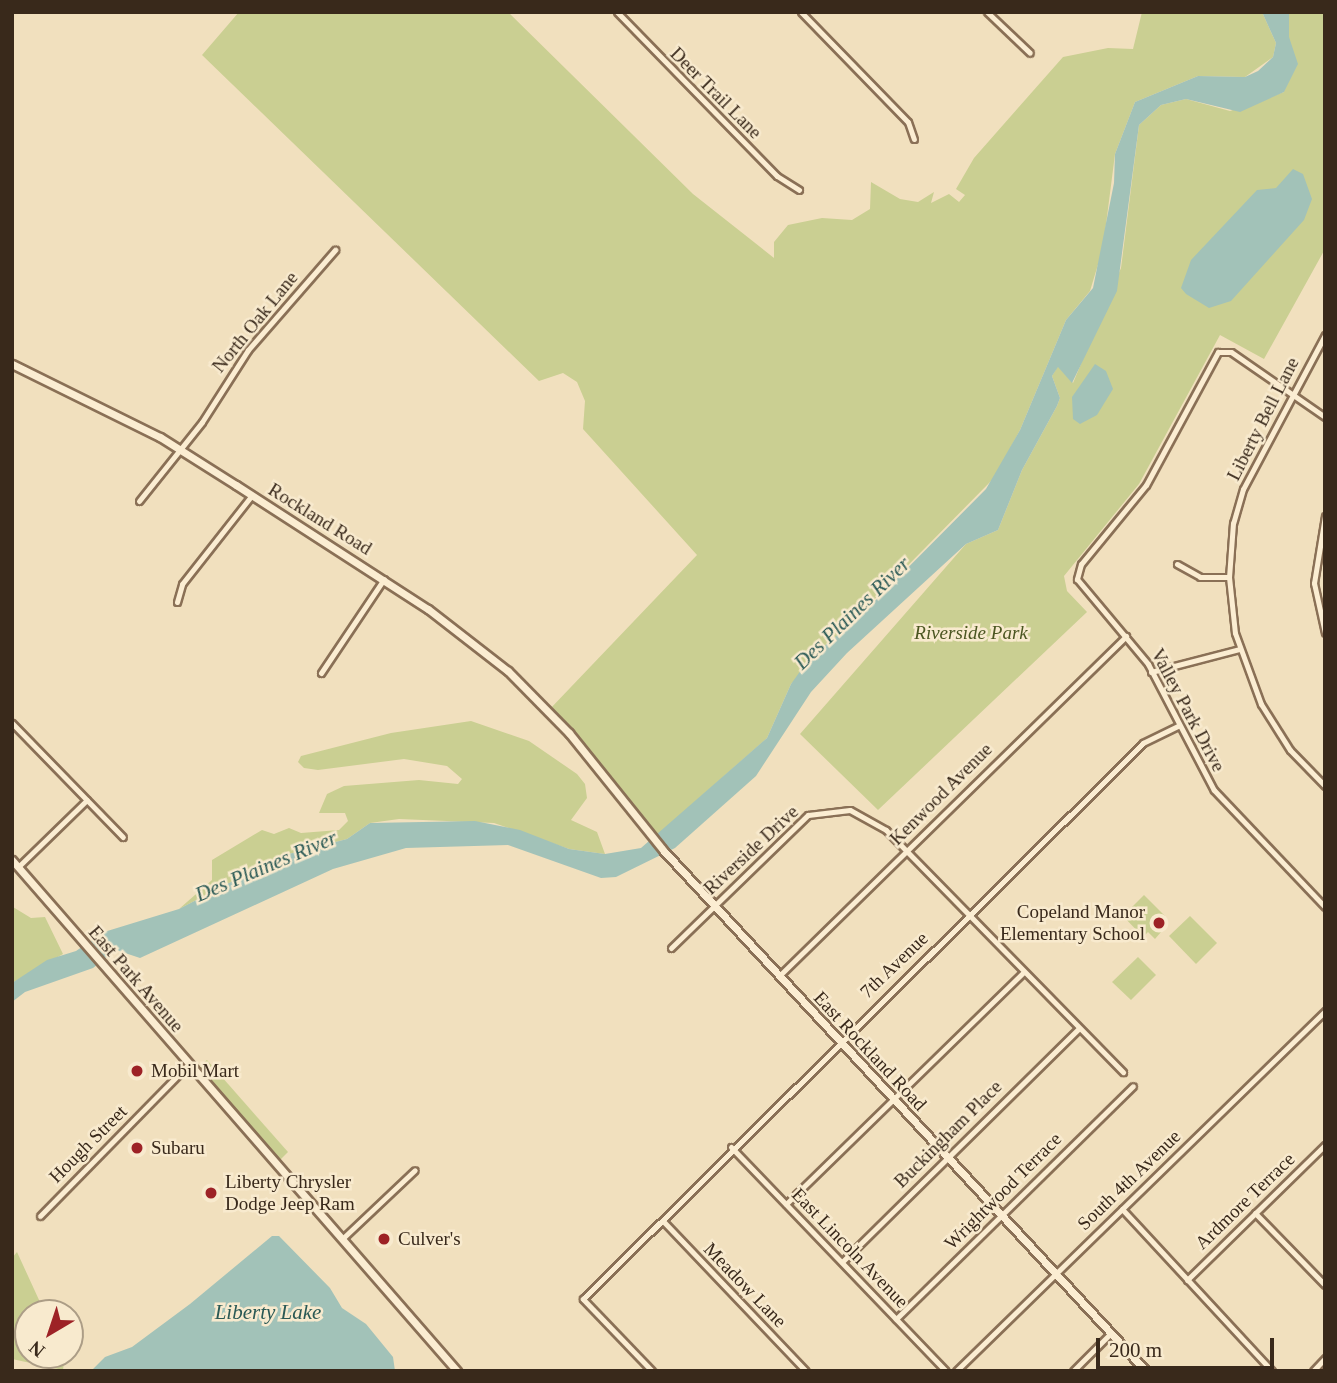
<!DOCTYPE html>
<html>
<head>
<meta charset="utf-8">
<style>
	body { margin:0 }
	#map { position:relative; width:1337px; height:1383px; overflow:hidden; background:#f1e0be; font-family:"Times New Roman",serif }
	div>[style] { position:absolute }
	.green>* { inset:0; background:#cacf92 }
	.water>* { inset:0; background:#a2c2b8 }
	.roads { filter:drop-shadow(2px 0 #8a7056) drop-shadow(-2px 0 #8a7056) drop-shadow(0 2px #8a7056) drop-shadow(0 -2px #8a7056) }
	.street>* { height:5px; margin:-2.5px; padding:0 2.5px; transform-origin:2.5px; border-radius:2.5px; background:#fbedd2 }
	.secondary>* { height:7px; margin:-3.5px; padding:0 3.5px; transform-origin:3.5px; border-radius:3.5px; background:#fbedd2 }
	.dots>* { width:19px; height:19px; translate:-50% -50%; box-sizing:border-box; border:4px solid #f8eace; border-radius:50% }
	span { translate:-50% -50%; white-space:nowrap; text-align:center; line-height:1.15; -webkit-text-stroke:5px #f8eace; paint-order:stroke }
	.street-label { font-size:19px; color:#39291b }
	.park-label { font-size:19px; color:#4b5621; font-style:italic }
	.poi-label { font-size:19px; color:#39291b }
	.right { translate:-100% -50%; text-align:right }
	.left { translate:0 -50%; text-align:left }
	.water-label { font-size:21px; color:#2a5955; font-style:italic }
	.frame { position:absolute; inset:0; border:14px solid #39291b; pointer-events:none }
	.north { position:absolute; left:14px; top:1299px; width:70px; height:70px; box-sizing:border-box; background:#f8eace; border:2px solid #ac9d86; border-radius:50%; rotate:219deg; font-size:19px; font-weight:700; line-height:28px; text-align:center; color:#39291b }
	.north::after { content:''; display:block; margin:auto; width:24px; height:32px; background:#9d2226; clip-path:polygon(50% 0,100% 100%,50% 72%,0 100%) }
	.scale { position:absolute; left:1096px; top:1338px; width:178px; height:32px; box-sizing:border-box; border:4px solid #39291b; border-top:0; padding-left:9px; font-size:21px; line-height:24px; white-space:nowrap; color:#39291b; -webkit-text-stroke:5px #f8eace; paint-order:stroke }
</style>
</head>
<body>
<div id="map">
	<div class="green">
		<div style="clip-path:polygon(239px 12px,508px 12px,693px 194px,774px 258px,774px 242px,788px 225px,822px 218px,852px 220px,870px 209px,871px 182px,900px 199px,918px 202px,934px 192px,931px 203px,949px 194px,959px 202px,965px 195px,956px 189px,974px 158px,1063px 57px,1108px 48px,1133px 49px,1142px 12px,1262px 12px,1276px 43px,1273px 57px,1245px 77px,1198px 76px,1135px 102px,1115px 154px,1103px 248px,1090px 291px,1066px 320px,1020px 430px,994px 478px,791px 684px,767px 738px,653px 839px,549px 710px,697px 555px,583px 429px,585px 401px,577px 382px,563px 373px,539px 381px,202px 55px)"></div>
		<div style="clip-path:polygon(1289px 12px,1325px 12px,1325px 249px,1264px 359px,1220px 335px,1139px 484px,1064px 576px,1067px 591px,1087px 612px,878px 810px,800px 734px,966px 544px,998px 530px,1022px 470px,1057px 406px,1060px 398px,1052px 376px,1058px 366px,1073px 383px,1121px 268px,1139px 125px,1161px 105px,1186px 99px,1230px 111px,1284px 92px)"></div>
		<div style="clip-path:polygon(471px 721px,529px 741px,577px 774px,585px 784px,587px 798px,571px 820px,597px 832px,605px 854px,569px 849px,494px 823px,399px 819px,370px 823px,347px 839px,281px 856px,179px 909px,212px 880px,212px 860px,262px 830px,274px 834px,289px 828px,301px 833px,339px 830px,348px 821px,345px 813px,319px 813px,327px 794px,344px 786px,419px 780px,458px 784px,462px 779px,447px 766px,404px 759px,318px 770px,304px 768px,298px 762px,301px 756px,391px 733px)"></div>
		<div style="clip-path:polygon(1144px 895px,1165px 916px,1155px 926px,1161px 932px,1155px 939px,1148px 932px,1143px 937px,1123px 916px)"></div>
		<div style="clip-path:polygon(13px 907px,31px 918px,45px 917px,63px 954px,12px 983px)"></div>
		<div style="clip-path:polygon(1190px 916px,1217px 943px,1196px 964px,1169px 936px)"></div>
		<div style="clip-path:polygon(1138px 957px,1156px 975px,1131px 1000px,1112px 982px)"></div>
		<div style="clip-path:polygon(207px 1060px,288px 1152px,280px 1160px,199px 1066px)"></div>
		<div style="clip-path:polygon(17px 1252px,45px 1313px,28px 1313px,28px 1355px,65px 1355px,63px 1370px,12px 1359px,12px 1258px)"></div>
	</div>
	<div class="water">
		<div style="clip-path:polygon(1262px 12px,1289px 12px,1289px 37px,1298px 64px,1284px 92px,1240px 112px,1186px 99px,1161px 105px,1139px 125px,1117px 291px,1072px 383px,1058px 367px,1052px 376px,1060px 398px,1057px 406px,1022px 470px,998px 530px,966px 544px,847px 653px,811px 692px,756px 776px,675px 848px,616px 877px,601px 878px,508px 845px,406px 848px,333px 869px,140px 958px,116px 950px,93px 968px,25px 992px,12px 1002px,12px 983px,47px 960px,76px 951px,104px 932px,179px 909px,281px 856px,347px 839px,370px 823px,475px 821px,520px 830px,569px 849px,605px 854px,641px 848px,767px 738px,791px 684px,809px 659px,861px 615px,986px 489px,1020px 430px,1066px 320px,1093px 288px,1114px 183px,1115px 154px,1135px 102px,1198px 76px,1245px 77px,1258px 71px,1273px 57px,1276px 43px)"></div>
		<div style="clip-path:polygon(1293px 169px,1303px 174px,1312px 199px,1304px 220px,1231px 301px,1209px 308px,1186px 294px,1181px 288px,1191px 260px,1257px 190px,1276px 188px)"></div>
		<div style="clip-path:polygon(1095px 364px,1106px 371px,1113px 389px,1097px 415px,1080px 424px,1073px 419px,1072px 397px)"></div>
		<div style="clip-path:polygon(272px 1236px,279px 1236px,330px 1288px,342px 1308px,366px 1324px,393px 1357px,395px 1371px,91px 1371px,105px 1357px,132px 1347px,190px 1304px)"></div>
	</div>
	<div class="roads">
		<div class="street">
			<div style="left:617px;top:12px;width:229px;rotate:45.7deg"></div>
			<div style="left:777px;top:176px;width:26px;rotate:32deg"></div>
			<div style="left:801px;top:12px;width:153px;rotate:45.8deg"></div>
			<div style="left:908px;top:122px;width:18px;rotate:71deg"></div>
			<div style="left:987px;top:12px;width:59px;rotate:43.6deg"></div>
			<div style="left:1325px;top:335px;width:174px;rotate:118deg"></div>
			<div style="left:1243px;top:489px;width:35px;rotate:106deg"></div>
			<div style="left:1233px;top:523px;width:54px;rotate:94.2deg"></div>
			<div style="left:1229px;top:577px;width:56px;rotate:83.9deg"></div>
			<div style="left:1235px;top:633px;width:76px;rotate:69.9deg"></div>
			<div style="left:1261px;top:704px;width:54px;rotate:57.8deg"></div>
			<div style="left:1290px;top:750px;width:50px;rotate:45.8deg"></div>
			<div style="left:1325px;top:417px;width:114px;rotate:-145.3deg"></div>
			<div style="left:1231px;top:352px;width:13px;rotate:180deg"></div>
			<div style="left:1218px;top:352px;width:151px;rotate:118.4deg"></div>
			<div style="left:1146px;top:485px;width:102px;rotate:129.4deg"></div>
			<div style="left:1081px;top:564px;width:16px;rotate:105deg"></div>
			<div style="left:1077px;top:579px;width:111px;rotate:50.1deg"></div>
			<div style="left:1148px;top:664px;width:142px;rotate:62.4deg"></div>
			<div style="left:1214px;top:790px;width:161px;rotate:46.5deg"></div>
			<div style="left:139px;top:501px;width:101px;rotate:-51.4deg"></div>
			<div style="left:202px;top:422px;width:85px;rotate:-57.4deg"></div>
			<div style="left:248px;top:350px;width:133px;rotate:-49deg"></div>
			<div style="left:1325px;top:516px;width:68px;rotate:99.3deg"></div>
			<div style="left:1314px;top:583px;width:51px;rotate:77.6deg"></div>
			<div style="left:1177px;top:564px;width:26px;rotate:29deg"></div>
			<div style="left:1200px;top:577px;width:29px"></div>
			<div style="left:177px;top:602px;width:19px;rotate:-74deg"></div>
			<div style="left:182px;top:584px;width:113px;rotate:-51.8deg"></div>
			<div style="left:1151px;top:672px;width:91px;rotate:-14.6deg"></div>
			<div style="left:321px;top:673px;width:113px;rotate:-56.2deg"></div>
			<div style="left:12px;top:723px;width:159px;rotate:45.8deg"></div>
			<div style="left:18px;top:867px;width:96px;rotate:-44.2deg"></div>
			<div style="left:671px;top:948px;width:191px;rotate:-44.2deg"></div>
			<div style="left:808px;top:815px;width:42px;rotate:-6.8deg"></div>
			<div style="left:850px;top:810px;width:41px;rotate:29.1deg"></div>
			<div style="left:886px;top:830px;width:339px;rotate:45.6deg"></div>
			<div style="left:779px;top:976px;width:486px;rotate:-44.4deg"></div>
			<div style="left:731px;top:1147px;width:310px;rotate:46.2deg"></div>
			<div style="left:786px;top:1204px;width:331px;rotate:-44.3deg"></div>
			<div style="left:1122px;top:1209px;width:221px;rotate:47.2deg"></div>
			<div style="left:1255px;top:1213px;width:100px;rotate:45.8deg"></div>
			<div style="left:40px;top:1216px;width:213px;rotate:-45.6deg"></div>
			<div style="left:663px;top:1221px;width:207px;rotate:46.4deg"></div>
			<div style="left:342px;top:1239px;width:100px;rotate:-43.4deg"></div>
			<div style="left:842px;top:1262px;width:332px;rotate:-44.6deg"></div>
			<div style="left:1187px;top:1280px;width:193px;rotate:-44.4deg"></div>
			<div style="left:896px;top:1319px;width:332px;rotate:-44.5deg"></div>
			<div style="left:652px;top:1371px;width:100px;rotate:-133.8deg"></div>
			<div style="left:583px;top:1299px;width:789px;rotate:-44.79deg"></div>
			<div style="left:1143px;top:743px;width:39px;rotate:-26deg"></div>
			<div style="left:956px;top:1371px;width:516px;rotate:-44.29deg"></div>
			<div style="left:1073px;top:1371px;width:54px;rotate:-45deg"></div>
			<div style="left:1313px;top:1371px;width:18px;rotate:-47deg"></div>
		</div>
		<div class="secondary">
			<div style="left:12px;top:364px;width:165px;rotate:26.3deg"></div>
			<div style="left:160px;top:437px;width:90px;rotate:32.3deg"></div>
			<div style="left:236px;top:485px;width:229px;rotate:32.9deg"></div>
			<div style="left:428px;top:609px;width:101px;rotate:37.8deg"></div>
			<div style="left:508px;top:671px;width:87px;rotate:45.5deg"></div>
			<div style="left:569px;top:733px;width:150px;rotate:51.2deg"></div>
			<div style="left:663px;top:850px;width:710px;rotate:47.17deg"></div>
			<div style="left:12px;top:860px;width:678px;rotate:48.95deg"></div>
		</div>
	</div>
	<div class="dots">
		<div style="left:1159px;top:923px;background:#9d2226"></div>
		<div style="left:137px;top:1071px;background:#9d2226"></div>
		<div style="left:137px;top:1148px;background:#9d2226"></div>
		<div style="left:211px;top:1193px;background:#9d2226"></div>
		<div style="left:384px;top:1239px;background:#9d2226"></div>
	</div>
	<div class="street-label">
		<span style="left:716px;top:93px;rotate:45deg">Deer Trail Lane</span>
		<span style="left:255px;top:322px;rotate:-51deg">North Oak Lane</span>
		<span style="left:1263px;top:419px;rotate:-63deg">Liberty Bell Lane</span>
		<span style="left:320px;top:519px;rotate:32deg">Rockland Road</span>
		<span style="left:1188px;top:710px;rotate:62deg">Valley Park Drive</span>
		<span style="left:941px;top:794px;rotate:-45deg">Kenwood Avenue</span>
		<span style="left:751px;top:850px;rotate:-43deg">Riverside Drive</span>
		<span style="left:894px;top:965px;rotate:-44deg">7th Avenue</span>
		<span style="left:136px;top:979px;rotate:49deg">East Park Avenue</span>
		<span style="left:870px;top:1051px;rotate:47deg">East Rockland Road</span>
		<span style="left:948px;top:1134px;rotate:-45deg">Buckingham Place</span>
		<span style="left:88px;top:1144px;rotate:-45deg">Hough Street</span>
		<span style="left:1129px;top:1180px;rotate:-44deg">South 4th Avenue</span>
		<span style="left:1003px;top:1191px;rotate:-45deg">Wrightwood Terrace</span>
		<span style="left:1245px;top:1201px;rotate:-44deg">Ardmore Terrace</span>
		<span style="left:850px;top:1248px;rotate:46deg">East Lincoln Avenue</span>
		<span style="left:745px;top:1285px;rotate:46deg">Meadow Lane</span>
	</div>
	<div class="park-label">
		<span style="left:971px;top:633px">Riverside Park</span>
	</div>
	<div class="poi-label">
		<span class="right" style="left:1145px;top:923px">Copeland Manor<br>Elementary School</span>
		<span class="left" style="left:151px;top:1071px">Mobil Mart</span>
		<span class="left" style="left:151px;top:1148px">Subaru</span>
		<span class="left" style="left:225px;top:1193px">Liberty Chrysler<br>Dodge Jeep Ram</span>
		<span class="left" style="left:398px;top:1239px">Culver's</span>
	</div>
	<div class="water-label">
		<span style="left:852px;top:613px;rotate:-44deg">Des Plaines River</span>
		<span style="left:266px;top:866px;rotate:-23deg">Des Plaines River</span>
		<span style="left:268px;top:1312px">Liberty Lake</span>
	</div>
	<div class="frame"></div>
	<div class="north">N</div>
	<div class="scale">200 m</div>
</div>
</body>
</html>
